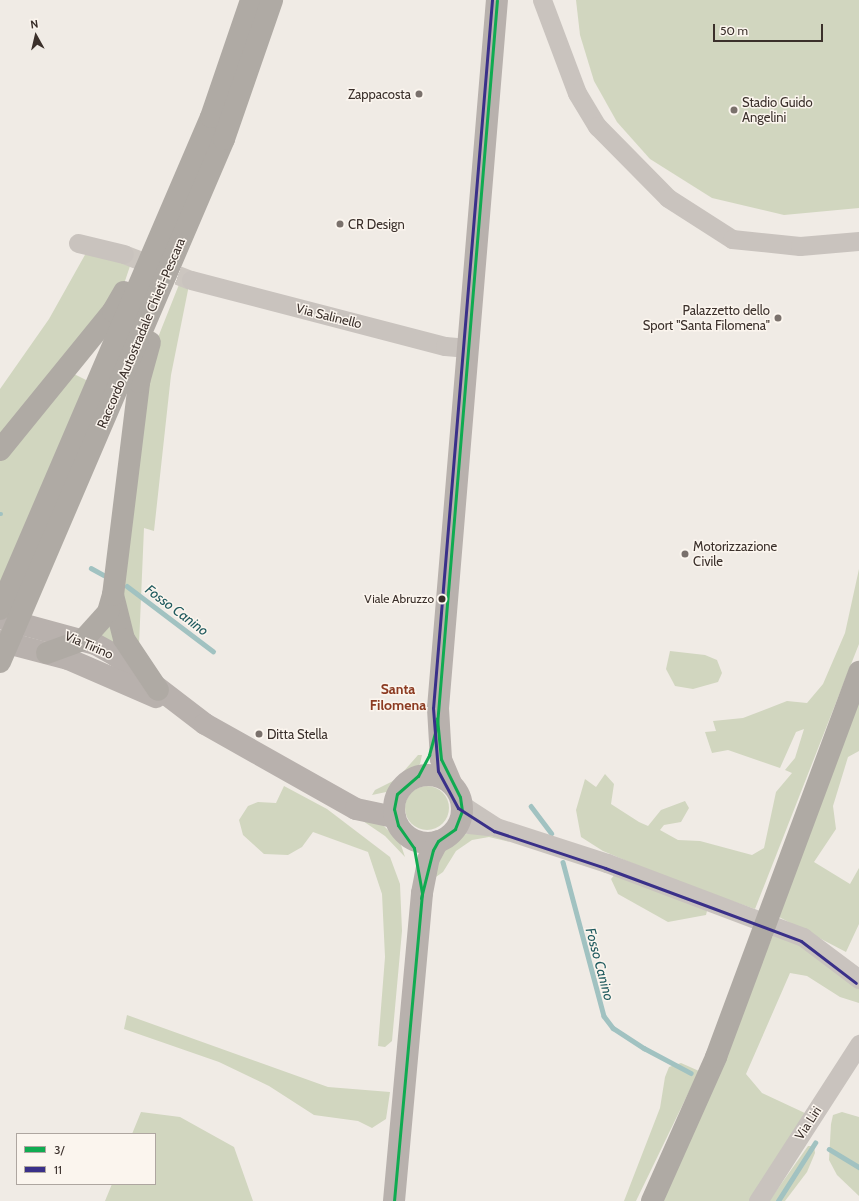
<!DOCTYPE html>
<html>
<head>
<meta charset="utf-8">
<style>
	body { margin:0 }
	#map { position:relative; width:859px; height:1201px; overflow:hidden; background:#f0ebe5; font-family:Cabin,sans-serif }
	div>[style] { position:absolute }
	.green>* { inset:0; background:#d1d6bf }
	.round { border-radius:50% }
	.stream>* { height:4.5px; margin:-2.25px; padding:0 2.25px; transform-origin:2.25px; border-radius:2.25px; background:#a1c2c1 }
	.minor-tunnel>* { height:19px; margin-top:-9.5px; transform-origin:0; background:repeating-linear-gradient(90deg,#ccc6c0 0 19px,transparent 0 29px) }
	.minor>* { height:19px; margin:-9.5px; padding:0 9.5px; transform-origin:9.5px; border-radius:9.5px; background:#c9c3be }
	.major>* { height:22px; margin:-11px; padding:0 11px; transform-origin:11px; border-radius:11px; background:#b8b1ad }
	.major>.ring { margin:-11px; padding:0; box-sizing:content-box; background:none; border:22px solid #b8b1ad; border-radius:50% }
	.highway>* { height:22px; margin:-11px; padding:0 11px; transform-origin:11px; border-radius:11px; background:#afaaa4 }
	.bus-1>* { height:3px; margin:-1.5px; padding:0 1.5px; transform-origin:1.5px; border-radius:1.5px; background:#10ab51 }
	.bus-2>* { height:3px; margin:-1.5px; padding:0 1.5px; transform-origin:1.5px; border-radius:1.5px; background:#3a3089 }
	.dots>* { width:11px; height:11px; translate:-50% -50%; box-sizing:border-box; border:2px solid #fbf5ee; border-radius:50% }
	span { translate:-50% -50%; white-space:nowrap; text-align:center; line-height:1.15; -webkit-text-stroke:3px #fbf5ee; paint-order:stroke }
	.bus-label { font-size:12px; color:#3b302b }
	.right { translate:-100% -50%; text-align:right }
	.poi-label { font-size:13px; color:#3b302b }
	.left { translate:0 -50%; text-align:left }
	.street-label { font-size:13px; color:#3b302b }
	.water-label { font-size:14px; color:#1f5a5e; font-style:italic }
	.neighbourhood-label { font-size:14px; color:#8c3b22; font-weight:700 }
	.legend { position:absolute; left:16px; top:1133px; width:140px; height:52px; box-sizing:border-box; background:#fbf5ee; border:1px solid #aea6a0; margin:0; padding:5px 7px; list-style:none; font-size:12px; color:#3b302b }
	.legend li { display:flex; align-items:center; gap:8px; height:20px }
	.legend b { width:20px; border:1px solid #aea6a0 }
	.north { position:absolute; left:16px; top:16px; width:40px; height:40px; -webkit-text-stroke:3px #fbf5ee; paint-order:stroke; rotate:352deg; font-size:11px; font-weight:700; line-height:16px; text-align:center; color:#3b302b }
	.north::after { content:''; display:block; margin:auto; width:14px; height:18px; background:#3b302b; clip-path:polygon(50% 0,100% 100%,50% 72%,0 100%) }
	.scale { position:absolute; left:713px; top:24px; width:110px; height:18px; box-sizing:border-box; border:2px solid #3b302b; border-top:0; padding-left:5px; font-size:12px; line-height:14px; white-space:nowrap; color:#3b302b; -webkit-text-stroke:3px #fbf5ee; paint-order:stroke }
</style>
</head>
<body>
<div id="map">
	<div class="green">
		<div style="clip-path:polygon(576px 0,859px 0,859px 208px,784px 215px,712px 198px,650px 159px,617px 122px,594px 81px,580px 35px)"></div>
		<div style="clip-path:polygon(86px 253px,131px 263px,124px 284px,0 442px,0 389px,49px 319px)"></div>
		<div style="clip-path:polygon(180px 282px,189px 285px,171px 375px,154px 531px,144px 528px,139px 645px,133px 638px,123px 592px,153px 350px)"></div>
		<div style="clip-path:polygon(74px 374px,88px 381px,0 589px,0 461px)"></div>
		<div style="clip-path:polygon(859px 569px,859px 644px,755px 909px,677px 882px,603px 851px,581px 837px,576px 810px,585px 779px,596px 787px,605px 774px,614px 784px,611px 804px,639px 822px,648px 826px,661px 810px,685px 801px,689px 808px,681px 822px,664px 825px,660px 830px,678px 840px,700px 841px,752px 855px,764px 848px,776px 792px,792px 773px,785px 770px,795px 758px,804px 729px,796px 732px,780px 768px,728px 750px,712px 753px,705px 732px,716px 731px,713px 721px,743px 718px,787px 701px,807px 703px,823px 684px,845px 633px)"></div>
		<div style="clip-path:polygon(108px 624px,126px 654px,99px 634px)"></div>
		<div style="clip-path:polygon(670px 651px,705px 655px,717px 660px,722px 673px,718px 682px,693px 689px,675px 686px,666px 669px)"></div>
		<div style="clip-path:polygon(859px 698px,859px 751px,848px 757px,833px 806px,836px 829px,814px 862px,850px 884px,859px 868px,859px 924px,846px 952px,779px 917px)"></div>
		<div style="clip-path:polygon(418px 755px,422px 755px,420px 764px,401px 777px,391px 791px,372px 795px,375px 790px,397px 779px)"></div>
		<div style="clip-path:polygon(284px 786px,327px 809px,390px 857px,400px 884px,402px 931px,392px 1041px,385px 1047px,378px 1046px,385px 957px,382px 894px,368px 852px,313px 832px,302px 847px,288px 855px,264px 854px,243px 835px,239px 820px,248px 806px,258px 802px,276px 803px)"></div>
		<div class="round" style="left:405px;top:786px;width:44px;height:44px"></div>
		<div style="clip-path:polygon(360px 819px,382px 824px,400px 842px,405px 857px,385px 836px)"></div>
		<div style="clip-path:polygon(474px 833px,490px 833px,510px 842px,489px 837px,472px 840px,456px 851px,443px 872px,433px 879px,441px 852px,460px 835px)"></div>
		<div style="clip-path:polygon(616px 873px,708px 907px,706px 915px,668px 922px,618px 894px,611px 879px)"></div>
		<div style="clip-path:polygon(774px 933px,811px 948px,859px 988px,859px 1003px,840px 997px,807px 976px,790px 973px,746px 1074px,762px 1093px,807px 1114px,749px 1201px,661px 1201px)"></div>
		<div style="clip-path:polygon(127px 1015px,328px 1087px,390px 1092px,386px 1119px,372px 1128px,358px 1121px,314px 1115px,269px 1086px,219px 1062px,124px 1029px)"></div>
		<div style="clip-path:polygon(681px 1063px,699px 1071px,636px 1201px,624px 1201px,660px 1108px,665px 1077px,669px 1067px)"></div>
		<div style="clip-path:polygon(141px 1112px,180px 1117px,234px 1147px,253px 1201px,105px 1201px,112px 1184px,155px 1184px,155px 1134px,132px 1134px)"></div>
		<div style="clip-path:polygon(842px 1112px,859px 1117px,859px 1196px,837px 1175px,829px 1160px,831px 1124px,833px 1115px)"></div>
		<div style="clip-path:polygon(808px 1146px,814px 1146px,815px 1153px,807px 1172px,785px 1201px,769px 1201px)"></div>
	</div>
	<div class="stream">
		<div style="left:0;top:514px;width:1px"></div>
		<div style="left:91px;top:568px;width:18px;rotate:29deg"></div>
		<div style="left:127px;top:586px;width:108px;rotate:37.1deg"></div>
		<div style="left:531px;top:806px;width:34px;rotate:53deg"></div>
		<div style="left:563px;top:862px;width:159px;rotate:75.1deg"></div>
		<div style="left:604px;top:1016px;width:15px;rotate:53deg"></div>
		<div style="left:613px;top:1028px;width:37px;rotate:33deg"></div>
		<div style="left:644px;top:1048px;width:53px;rotate:28deg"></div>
		<div style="left:829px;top:1149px;width:35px;rotate:31deg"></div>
		<div style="left:778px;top:1201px;width:69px;rotate:-57.5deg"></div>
	</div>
	<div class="minor-tunnel">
		<div style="left:124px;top:254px;width:72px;rotate:21.2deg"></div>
	</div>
	<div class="minor">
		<div style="left:542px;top:0;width:99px;rotate:69.4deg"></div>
		<div style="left:577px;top:93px;width:39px;rotate:59deg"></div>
		<div style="left:597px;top:126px;width:101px;rotate:45.4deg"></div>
		<div style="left:668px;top:198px;width:76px;rotate:32.6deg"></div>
		<div style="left:732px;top:239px;width:68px;rotate:5.9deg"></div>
		<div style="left:800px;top:246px;width:59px;rotate:-4.8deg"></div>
		<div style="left:78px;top:243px;width:47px;rotate:13.4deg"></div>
		<div style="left:191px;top:280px;width:262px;rotate:14.6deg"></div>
		<div style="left:445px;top:346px;width:23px;rotate:5deg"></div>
		<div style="left:462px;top:805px;width:40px;rotate:32.9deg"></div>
		<div style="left:496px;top:827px;width:117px;rotate:18deg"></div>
		<div style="left:607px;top:863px;width:210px;rotate:20.7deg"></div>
		<div style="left:803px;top:937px;width:70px;rotate:36.9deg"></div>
		<div style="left:459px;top:823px;width:29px;rotate:6deg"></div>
		<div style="left:758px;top:1201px;width:187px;rotate:-57.2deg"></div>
	</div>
	<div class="major">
		<div style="left:0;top:618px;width:98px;rotate:15.3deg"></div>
		<div style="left:95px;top:644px;width:23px;rotate:29deg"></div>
		<div style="left:115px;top:655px;width:113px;rotate:37.5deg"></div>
		<div style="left:205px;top:724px;width:173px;rotate:29.4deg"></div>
		<div style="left:356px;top:809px;width:40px;rotate:12deg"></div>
		<div style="left:0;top:641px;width:70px;rotate:14.8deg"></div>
		<div style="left:68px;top:659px;width:96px;rotate:23.4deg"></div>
		<div class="ring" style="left:394px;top:775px;width:46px;height:46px"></div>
		<div style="left:451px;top:783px;width:26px;rotate:-113deg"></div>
		<div style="left:441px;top:759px;width:51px;rotate:-93.4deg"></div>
		<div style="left:438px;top:708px;width:710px;rotate:-85.24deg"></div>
		<div style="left:394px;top:1201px;width:309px;rotate:-84.8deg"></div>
		<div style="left:422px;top:893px;width:36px;rotate:-79deg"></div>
		<div style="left:429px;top:858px;width:19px;rotate:-62deg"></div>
	</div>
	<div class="highway">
		<div style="left:0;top:450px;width:179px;rotate:-50.9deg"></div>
		<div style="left:113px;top:311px;width:22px;rotate:-60deg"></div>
		<div style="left:113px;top:595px;width:45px;rotate:76deg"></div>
		<div style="left:124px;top:639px;width:61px;rotate:56.3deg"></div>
		<div style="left:0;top:609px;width:535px;rotate:-66.79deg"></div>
		<div style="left:211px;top:117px;width:124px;rotate:-71.1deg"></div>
		<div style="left:47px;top:653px;width:38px;rotate:-20deg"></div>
		<div style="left:83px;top:640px;width:38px;rotate:-48deg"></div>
		<div style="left:108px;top:612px;width:18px;rotate:-74deg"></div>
		<div style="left:113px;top:595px;width:215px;rotate:-83deg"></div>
		<div style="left:139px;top:382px;width:41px;rotate:-74.6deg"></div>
		<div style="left:0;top:662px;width:569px;rotate:-66.81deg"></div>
		<div style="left:224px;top:139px;width:147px;rotate:-70.9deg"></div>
		<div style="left:652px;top:1201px;width:158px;rotate:-66deg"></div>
		<div style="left:716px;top:1057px;width:411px;rotate:-69.6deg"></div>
	</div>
	<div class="bus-1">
		<div style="left:421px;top:898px;width:49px;rotate:-76deg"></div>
		<div style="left:433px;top:850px;width:10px;rotate:-61deg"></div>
		<div style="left:438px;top:841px;width:21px;rotate:-35deg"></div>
		<div style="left:455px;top:829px;width:19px;rotate:-69deg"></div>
		<div style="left:462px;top:811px;width:14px;rotate:-98deg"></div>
		<div style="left:460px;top:797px;width:42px;rotate:-116.6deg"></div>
		<div style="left:441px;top:759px;width:41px;rotate:-95.6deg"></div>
		<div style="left:394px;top:1201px;width:309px;rotate:-84.8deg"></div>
		<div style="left:422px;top:893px;width:46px;rotate:-100.1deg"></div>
		<div style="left:414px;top:848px;width:28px;rotate:-125deg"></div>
		<div style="left:398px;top:825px;width:16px;rotate:-104deg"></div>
		<div style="left:394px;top:809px;width:15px;rotate:-79deg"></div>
		<div style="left:397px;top:794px;width:28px;rotate:-41deg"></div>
		<div style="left:418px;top:776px;width:24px;rotate:-62deg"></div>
		<div style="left:429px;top:755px;width:31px;rotate:-75deg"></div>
		<div style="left:437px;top:725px;width:727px;rotate:-85.27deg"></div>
	</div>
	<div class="bus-2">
		<div style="left:492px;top:0;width:710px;rotate:94.76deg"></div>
		<div style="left:433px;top:708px;width:63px;rotate:85.5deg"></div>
		<div style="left:438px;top:771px;width:42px;rotate:61.6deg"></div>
		<div style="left:458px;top:808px;width:43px;rotate:32.6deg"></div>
		<div style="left:494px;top:831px;width:117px;rotate:18.4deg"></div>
		<div style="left:605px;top:868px;width:209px;rotate:20.4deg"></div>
		<div style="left:801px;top:941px;width:69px;rotate:37.4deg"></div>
	</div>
	<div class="dots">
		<div style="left:419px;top:94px;background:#7a716c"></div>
		<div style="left:734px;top:110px;background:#7a716c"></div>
		<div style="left:340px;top:224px;background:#7a716c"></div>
		<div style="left:778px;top:318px;background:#7a716c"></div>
		<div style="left:685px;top:554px;background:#7a716c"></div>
		<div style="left:442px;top:599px;background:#3b302b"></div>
		<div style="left:259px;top:734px;background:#7a716c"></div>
	</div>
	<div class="bus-label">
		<span class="right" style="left:434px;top:599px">Viale Abruzzo</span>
	</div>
	<div class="poi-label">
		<span class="right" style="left:411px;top:94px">Zappacosta</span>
		<span class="left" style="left:742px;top:110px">Stadio Guido<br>Angelini</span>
		<span class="left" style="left:348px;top:224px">CR Design</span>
		<span class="right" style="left:770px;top:318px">Palazzetto dello<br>Sport "Santa Filomena"</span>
		<span class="left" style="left:693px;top:554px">Motorizzazione<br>Civile</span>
		<span class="left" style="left:267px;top:734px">Ditta Stella</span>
	</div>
	<div class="street-label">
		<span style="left:329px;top:316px;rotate:14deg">Via Salinello</span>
		<span style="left:141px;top:333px;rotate:-67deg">Raccordo Autostradale Chieti-Pescara</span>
		<span style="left:89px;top:645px;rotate:23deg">Via Tirino</span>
		<span style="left:808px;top:1123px;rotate:-57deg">Via Liri</span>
	</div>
	<div class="water-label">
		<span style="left:177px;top:610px;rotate:37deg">Fosso Canino</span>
		<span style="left:600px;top:964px;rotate:75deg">Fosso Canino</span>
	</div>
	<div class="neighbourhood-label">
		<span style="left:398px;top:697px">Santa<br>Filomena</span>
	</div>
	<ul class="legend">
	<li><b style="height:5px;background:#10ab51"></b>3/</li>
	<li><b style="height:5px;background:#3a3089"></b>11</li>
	</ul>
	<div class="north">N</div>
	<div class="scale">50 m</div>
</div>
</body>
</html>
